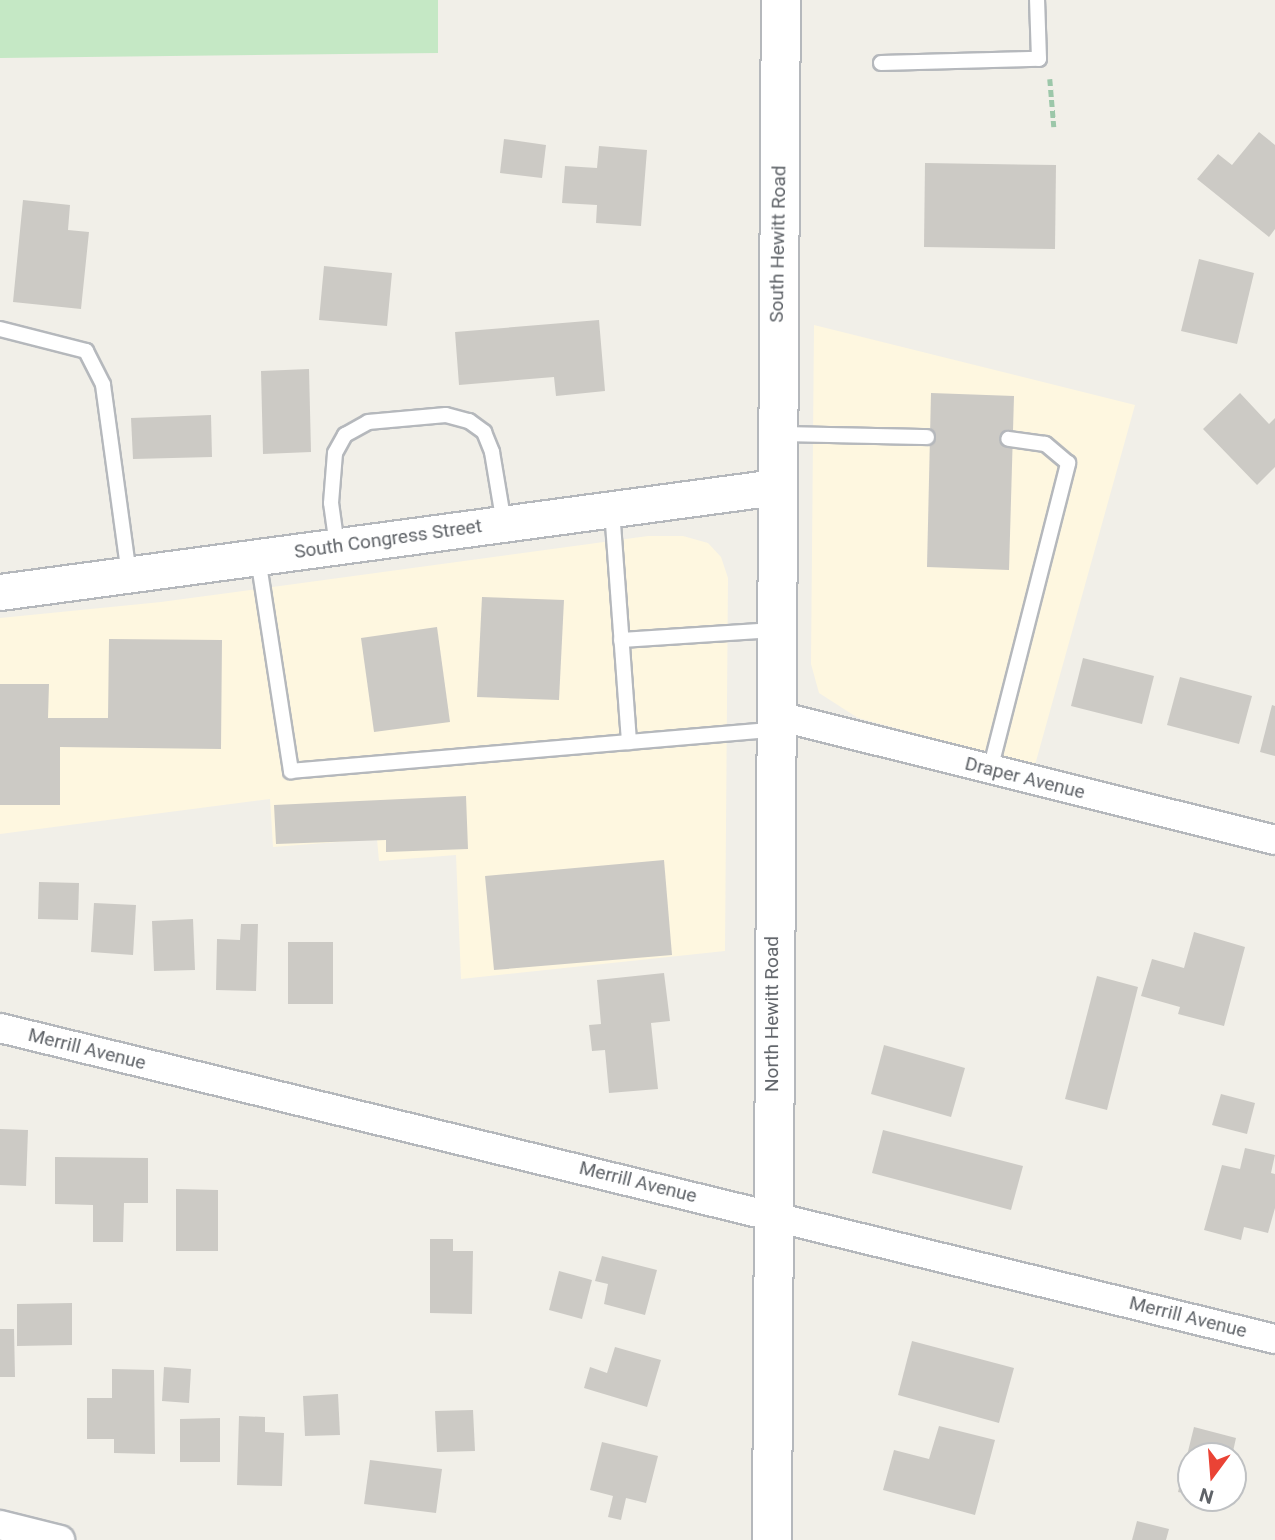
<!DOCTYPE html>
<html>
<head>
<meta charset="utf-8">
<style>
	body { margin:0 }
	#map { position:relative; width:1275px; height:1540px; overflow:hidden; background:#f1efe8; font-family:Roboto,sans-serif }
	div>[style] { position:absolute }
	.commercial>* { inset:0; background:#fef7e0 }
	.green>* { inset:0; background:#c5e8c5 }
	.building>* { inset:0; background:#cccac5 }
	.path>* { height:4.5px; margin-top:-2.25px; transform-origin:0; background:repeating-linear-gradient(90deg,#9cc7a9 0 7px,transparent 0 10.5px) }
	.roads { filter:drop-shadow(2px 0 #b5b8bc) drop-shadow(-2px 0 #b5b8bc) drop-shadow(0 2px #b5b8bc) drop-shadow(0 -2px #b5b8bc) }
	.service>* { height:14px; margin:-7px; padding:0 7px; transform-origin:7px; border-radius:7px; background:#fff }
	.minor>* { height:28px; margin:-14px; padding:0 14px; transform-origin:14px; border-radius:14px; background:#fff }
	.tertiary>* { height:35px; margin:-17.5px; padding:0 17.5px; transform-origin:17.5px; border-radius:17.5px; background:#fff }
	.secondary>* { height:38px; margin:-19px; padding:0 19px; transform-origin:19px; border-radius:19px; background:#fff }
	span { translate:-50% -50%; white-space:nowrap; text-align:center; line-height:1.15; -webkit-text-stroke:6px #fff; paint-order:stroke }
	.street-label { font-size:19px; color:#5f6368 }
	.north { position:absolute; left:1177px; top:1442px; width:70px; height:70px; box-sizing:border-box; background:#fff; border:2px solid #bfc1c3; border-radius:50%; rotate:196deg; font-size:19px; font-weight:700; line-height:28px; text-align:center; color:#5f6368 }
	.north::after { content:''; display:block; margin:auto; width:24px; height:32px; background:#ea4335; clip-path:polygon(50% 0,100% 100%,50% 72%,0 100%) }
</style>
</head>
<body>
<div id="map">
	<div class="commercial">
		<div style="clip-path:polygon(814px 325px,1135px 405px,1035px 765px,858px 718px,819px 693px,811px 664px)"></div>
		<div style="clip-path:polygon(648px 536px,683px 536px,708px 543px,721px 557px,728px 578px,725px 951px,461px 979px,456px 855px,379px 861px,377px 839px,273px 847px,270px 799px,0 834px,0 618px,161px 602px)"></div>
	</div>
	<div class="green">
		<div style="clip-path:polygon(0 0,438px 0,438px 53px,0 58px)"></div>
	</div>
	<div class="building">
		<div style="clip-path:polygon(1259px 132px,1275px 145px,1275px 229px,1269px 237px,1197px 179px,1218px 154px,1232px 165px)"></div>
		<div style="clip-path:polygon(504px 139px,546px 145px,542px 178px,500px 173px)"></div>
		<div style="clip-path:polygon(599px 146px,647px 150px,641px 226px,596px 223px,597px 205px,562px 203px,565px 166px,597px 168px)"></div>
		<div style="clip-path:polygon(925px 163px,1056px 165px,1055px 249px,924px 247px)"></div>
		<div style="clip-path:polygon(23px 200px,70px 205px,68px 230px,89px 232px,81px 309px,13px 302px)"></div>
		<div style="clip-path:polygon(1199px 259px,1254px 273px,1237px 344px,1181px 331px)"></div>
		<div style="clip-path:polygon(324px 266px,392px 273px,387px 326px,319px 320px)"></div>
		<div style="clip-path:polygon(599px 320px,605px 391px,556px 396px,554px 377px,459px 385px,455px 332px)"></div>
		<div style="clip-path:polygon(309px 369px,311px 452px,263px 454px,261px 371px)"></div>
		<div style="clip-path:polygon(931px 393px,1014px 396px,1009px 570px,927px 567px)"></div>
		<div style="clip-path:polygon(1240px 393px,1269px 424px,1275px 418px,1275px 467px,1257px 485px,1203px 429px)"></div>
		<div style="clip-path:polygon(211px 415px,212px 457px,133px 459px,131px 418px)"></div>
		<div style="clip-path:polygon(482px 597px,564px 600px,559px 700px,477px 697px)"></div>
		<div style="clip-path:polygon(437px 627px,450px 722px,374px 732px,361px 638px)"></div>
		<div style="clip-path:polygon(109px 639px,222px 640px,221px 749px,60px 747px,60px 805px,0 805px,0 684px,49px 684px,48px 718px,108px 718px)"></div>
		<div style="clip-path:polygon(1083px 658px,1154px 676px,1142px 724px,1071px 706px)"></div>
		<div style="clip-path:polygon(1180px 677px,1252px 696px,1239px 744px,1167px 725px)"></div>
		<div style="clip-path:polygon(1272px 705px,1275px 706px,1275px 756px,1260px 752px)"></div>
		<div style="clip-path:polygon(466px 796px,468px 849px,386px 852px,386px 840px,276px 844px,274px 805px)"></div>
		<div style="clip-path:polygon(664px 860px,672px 955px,494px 970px,485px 876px)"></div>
		<div style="clip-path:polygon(39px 882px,79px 883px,78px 920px,38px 919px)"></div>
		<div style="clip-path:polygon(94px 903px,136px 905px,133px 955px,91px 952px)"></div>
		<div style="clip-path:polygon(193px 919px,195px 970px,154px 971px,152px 921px)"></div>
		<div style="clip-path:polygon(241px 924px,258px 924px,256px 991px,216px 990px,217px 939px,240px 940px)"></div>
		<div style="clip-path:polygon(1194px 932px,1245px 947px,1224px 1026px,1178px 1014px,1180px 1007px,1141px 996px,1152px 959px,1184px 968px)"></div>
		<div style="clip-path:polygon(288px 942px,333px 942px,333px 1004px,288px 1004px)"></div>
		<div style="clip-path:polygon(664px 973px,670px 1021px,651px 1023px,658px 1089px,609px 1093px,605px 1050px,592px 1051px,589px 1025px,601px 1024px,597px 980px)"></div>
		<div style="clip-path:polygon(1097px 976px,1138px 987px,1107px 1110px,1065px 1099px)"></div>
		<div style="clip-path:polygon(884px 1045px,965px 1068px,951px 1117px,871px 1094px)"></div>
		<div style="clip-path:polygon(1221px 1094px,1255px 1103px,1247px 1134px,1212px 1125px)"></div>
		<div style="clip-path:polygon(0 1129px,28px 1130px,26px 1186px,0 1185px)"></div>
		<div style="clip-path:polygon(883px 1130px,1023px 1166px,1011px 1210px,872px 1173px)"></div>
		<div style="clip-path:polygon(1245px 1148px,1275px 1155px,1271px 1173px,1275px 1174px,1275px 1208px,1268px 1233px,1244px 1227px,1241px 1240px,1204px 1230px,1222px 1165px,1240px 1169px)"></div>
		<div style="clip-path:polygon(55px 1157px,148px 1158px,148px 1203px,124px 1203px,123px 1242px,93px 1242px,93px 1205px,55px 1204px)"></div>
		<div style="clip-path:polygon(176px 1189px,218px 1190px,218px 1251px,176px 1251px)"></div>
		<div style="clip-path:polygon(430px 1239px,453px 1239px,453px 1251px,473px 1251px,472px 1314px,430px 1313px)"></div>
		<div style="clip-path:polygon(602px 1256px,657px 1270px,645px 1315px,604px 1304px,608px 1284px,595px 1281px)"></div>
		<div style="clip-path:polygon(559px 1271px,592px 1280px,582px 1319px,549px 1310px)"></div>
		<div style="clip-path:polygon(72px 1303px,72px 1345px,17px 1346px,17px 1304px)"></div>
		<div style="clip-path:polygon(0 1329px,14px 1329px,15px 1377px,0 1377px)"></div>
		<div style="clip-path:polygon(912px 1341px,1014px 1368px,999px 1423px,898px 1395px)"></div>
		<div style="clip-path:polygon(615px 1347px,661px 1360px,647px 1407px,584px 1388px,590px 1367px,607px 1373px)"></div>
		<div style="clip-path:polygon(164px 1367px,191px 1369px,189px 1403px,162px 1401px)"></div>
		<div style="clip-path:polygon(112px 1369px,154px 1370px,155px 1454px,114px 1453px,114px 1439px,87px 1439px,87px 1398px,112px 1398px)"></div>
		<div style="clip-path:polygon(338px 1394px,340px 1435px,305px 1436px,303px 1396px)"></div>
		<div style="clip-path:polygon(473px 1410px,475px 1451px,437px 1452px,435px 1411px)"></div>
		<div style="clip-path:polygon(239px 1416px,265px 1417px,265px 1432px,284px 1433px,282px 1486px,237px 1485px)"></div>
		<div style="clip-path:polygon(220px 1418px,220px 1462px,180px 1462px,180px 1419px)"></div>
		<div style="clip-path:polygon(939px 1426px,995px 1440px,975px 1515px,883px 1490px,894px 1450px,929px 1459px)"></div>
		<div style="clip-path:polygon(1194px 1427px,1236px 1438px,1232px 1456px,1191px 1456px,1191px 1495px,1178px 1492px)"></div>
		<div style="clip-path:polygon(602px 1442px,658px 1456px,646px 1503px,626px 1498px,621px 1520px,608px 1517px,613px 1496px,590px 1490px)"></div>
		<div style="clip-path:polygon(370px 1460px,442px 1469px,436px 1513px,364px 1504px)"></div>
		<div style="clip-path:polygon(1137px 1521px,1169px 1529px,1166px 1540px,1132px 1540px)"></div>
	</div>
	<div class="path">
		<div style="left:1050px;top:79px;width:48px;rotate:85.2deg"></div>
	</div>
	<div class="roads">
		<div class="service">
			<div style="left:881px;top:63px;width:158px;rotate:-1.5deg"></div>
			<div style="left:1039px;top:59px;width:59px;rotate:-91.9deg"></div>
			<div style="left:0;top:329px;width:89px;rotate:14.3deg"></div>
			<div style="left:86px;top:351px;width:38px;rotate:63deg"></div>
			<div style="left:103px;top:385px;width:191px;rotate:82.2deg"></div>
			<div style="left:778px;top:434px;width:149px;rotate:1.2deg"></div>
			<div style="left:612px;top:510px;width:233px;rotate:85.8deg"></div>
			<div style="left:337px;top:546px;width:43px;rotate:-97.9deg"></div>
			<div style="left:331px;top:503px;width:50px;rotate:-85.4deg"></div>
			<div style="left:335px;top:453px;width:21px;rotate:-61deg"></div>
			<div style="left:345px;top:435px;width:26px;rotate:-29deg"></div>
			<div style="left:368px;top:422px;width:78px;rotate:-5.1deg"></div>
			<div style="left:446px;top:415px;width:24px;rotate:15deg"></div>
			<div style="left:469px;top:421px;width:19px;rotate:36deg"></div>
			<div style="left:484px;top:432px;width:22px;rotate:68deg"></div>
			<div style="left:492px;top:452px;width:73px;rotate:80.5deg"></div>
			<div style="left:258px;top:558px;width:216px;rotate:81.2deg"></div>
			<div style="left:291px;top:771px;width:485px;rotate:-4.9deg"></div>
			<div style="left:621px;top:640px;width:154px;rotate:-3.7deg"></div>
			<div style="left:990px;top:770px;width:317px;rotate:-75.7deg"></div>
			<div style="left:1068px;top:463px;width:30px;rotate:-140deg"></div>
			<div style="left:1045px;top:444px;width:37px;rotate:-172deg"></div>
		</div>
		<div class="minor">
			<div style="left:774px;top:715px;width:516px;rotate:14.01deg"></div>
			<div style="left:0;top:1028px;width:1312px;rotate:13.71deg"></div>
			<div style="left:0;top:1525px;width:62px;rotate:14deg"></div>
		</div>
		<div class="tertiary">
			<div style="left:0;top:592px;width:783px;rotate:-7.71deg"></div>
		</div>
		<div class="secondary">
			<div style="left:772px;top:1540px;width:1540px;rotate:-89.67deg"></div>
		</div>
	</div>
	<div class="street-label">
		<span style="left:778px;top:244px;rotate:-89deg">South Hewitt Road</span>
		<span style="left:388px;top:539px;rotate:-8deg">South Congress Street</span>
		<span style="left:1025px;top:778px;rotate:14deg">Draper Avenue</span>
		<span style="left:772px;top:1014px;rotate:-90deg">North Hewitt Road</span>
		<span style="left:87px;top:1049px;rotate:14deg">Merrill Avenue</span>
		<span style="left:638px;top:1182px;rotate:14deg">Merrill Avenue</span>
		<span style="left:1188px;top:1317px;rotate:14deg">Merrill Avenue</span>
	</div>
	<div class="north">N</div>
</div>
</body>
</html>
